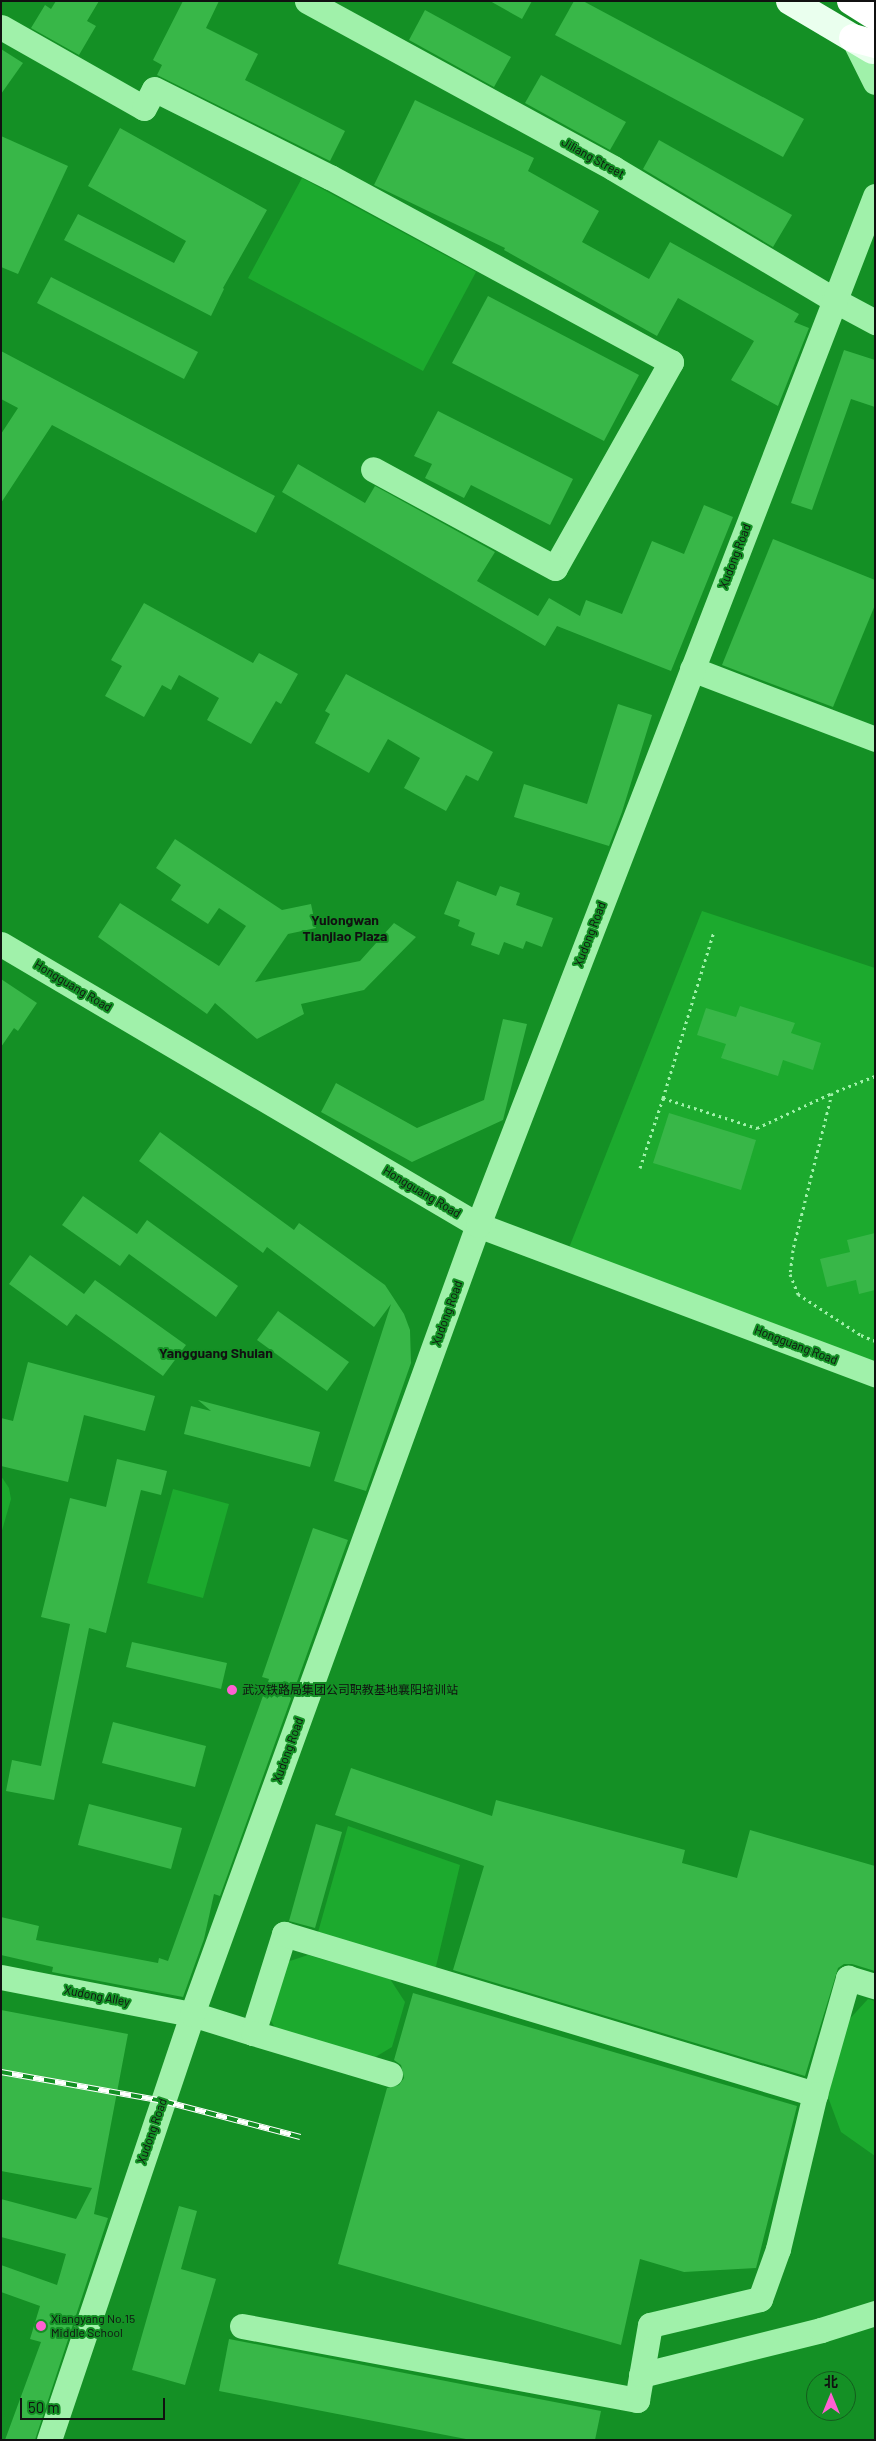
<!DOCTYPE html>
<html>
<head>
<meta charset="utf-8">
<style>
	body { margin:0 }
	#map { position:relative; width:876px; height:2441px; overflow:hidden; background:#149025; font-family:Barlow,"Noto Sans SC",sans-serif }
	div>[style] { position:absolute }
	.green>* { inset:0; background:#1caa2e }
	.building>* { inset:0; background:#38b748 }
	.path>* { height:3px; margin-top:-1.5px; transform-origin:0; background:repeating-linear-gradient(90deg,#a0f1aa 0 2.5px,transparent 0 6.5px) }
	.minor>* { height:25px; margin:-12.5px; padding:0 12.5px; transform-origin:12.5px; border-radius:12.5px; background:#a0f1aa }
	.major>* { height:28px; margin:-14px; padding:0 14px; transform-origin:14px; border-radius:14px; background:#eaffee }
	.highway>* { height:28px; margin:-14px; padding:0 14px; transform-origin:14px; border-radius:14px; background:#fff }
	.rail>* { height:5.5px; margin-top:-2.75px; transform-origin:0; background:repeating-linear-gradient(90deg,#149025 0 11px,#fff 0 22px); box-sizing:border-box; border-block:1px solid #fff }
	.dots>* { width:14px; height:14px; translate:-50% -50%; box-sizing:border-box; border:2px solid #149025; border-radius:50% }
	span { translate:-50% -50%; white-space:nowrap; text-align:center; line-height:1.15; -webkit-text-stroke:4px #149025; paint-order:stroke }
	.street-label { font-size:12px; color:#111 }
	.poi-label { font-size:12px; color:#111 }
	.left { translate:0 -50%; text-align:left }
	.neighbourhood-label { font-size:14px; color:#111; font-weight:700 }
	.frame { position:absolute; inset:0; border:2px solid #111; pointer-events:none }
	.north { position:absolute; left:806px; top:2371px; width:50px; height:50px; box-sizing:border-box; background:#149025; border:1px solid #135d1d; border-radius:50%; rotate:0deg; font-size:14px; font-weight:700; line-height:20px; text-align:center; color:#111 }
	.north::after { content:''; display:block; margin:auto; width:18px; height:22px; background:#ff60d2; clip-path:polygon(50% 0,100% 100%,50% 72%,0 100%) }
	.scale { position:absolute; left:20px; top:2398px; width:145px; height:22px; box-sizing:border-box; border:2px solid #111; border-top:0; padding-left:6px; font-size:15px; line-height:18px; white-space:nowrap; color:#111; -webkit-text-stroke:4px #149025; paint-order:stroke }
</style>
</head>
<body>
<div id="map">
	<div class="green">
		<div style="clip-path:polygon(302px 178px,476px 272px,423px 371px,248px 278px)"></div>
		<div style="clip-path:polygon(702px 911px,875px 968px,875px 1374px,565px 1258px)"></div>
		<div style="clip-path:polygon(1px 1476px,9px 1488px,11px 1499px,1px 1534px)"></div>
		<div style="clip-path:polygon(173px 1489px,229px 1504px,203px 1598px,147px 1583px)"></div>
		<div style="clip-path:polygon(348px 1826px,460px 1865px,433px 1979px,315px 1943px)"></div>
		<div style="clip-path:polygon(308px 1955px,390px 1979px,405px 2002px,392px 2047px,367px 2062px,280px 2036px,268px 2016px,284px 1963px)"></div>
		<div style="clip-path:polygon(868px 1999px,875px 2001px,875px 2156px,841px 2132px,828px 2097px,845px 2024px)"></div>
	</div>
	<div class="building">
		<div style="clip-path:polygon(56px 1px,99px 1px,87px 21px,96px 26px,79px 55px,31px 28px,45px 5px,51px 9px)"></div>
		<div style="clip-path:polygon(183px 1px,219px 1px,206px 28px,258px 54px,245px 80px,345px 131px,330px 161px,157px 75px,162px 65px,153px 60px)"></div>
		<div style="clip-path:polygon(490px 1px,532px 1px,522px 19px)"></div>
		<div style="clip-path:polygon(574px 1px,583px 1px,804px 119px,783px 157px,555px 35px)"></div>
		<div style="clip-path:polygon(425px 10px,511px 57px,494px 87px,409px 40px)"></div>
		<div style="clip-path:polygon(1px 49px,23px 63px,1px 94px)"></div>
		<div style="clip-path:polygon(541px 75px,626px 122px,610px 150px,525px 103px)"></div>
		<div style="clip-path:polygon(415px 100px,534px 158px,528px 171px,599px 211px,582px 242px,649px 279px,670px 242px,799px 314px,794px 322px,809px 328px,778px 406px,731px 380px,754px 341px,678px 298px,657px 336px,504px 250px,505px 248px,374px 185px)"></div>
		<div style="clip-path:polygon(120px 128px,267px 210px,223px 288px,224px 289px,211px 316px,64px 240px,78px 214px,174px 263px,186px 241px,88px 186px)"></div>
		<div style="clip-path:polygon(1px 136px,68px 166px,18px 274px,1px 267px)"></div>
		<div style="clip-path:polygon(659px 140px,792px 215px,773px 247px,643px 169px)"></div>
		<div style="clip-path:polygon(51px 277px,198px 352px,184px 379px,37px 303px)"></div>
		<div style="clip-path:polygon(488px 296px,639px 375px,604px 441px,452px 363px)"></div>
		<div style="clip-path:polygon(844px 350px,875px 360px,875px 407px,851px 399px,812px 510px,791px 503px)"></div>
		<div style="clip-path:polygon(1px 351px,275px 496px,256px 533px,52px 425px,1px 503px,1px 434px,18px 408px,1px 399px)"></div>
		<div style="clip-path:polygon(438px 411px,573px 479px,550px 525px,471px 485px,464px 498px,425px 478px,432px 464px,414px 456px)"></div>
		<div style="clip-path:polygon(298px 464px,365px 503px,375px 486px,495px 552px,477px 581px,538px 616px,549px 598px,580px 616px,586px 600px,622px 614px,652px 541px,684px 554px,704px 505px,733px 517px,671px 671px,557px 626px,545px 646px,282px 492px)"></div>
		<div style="clip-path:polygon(773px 539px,875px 580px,875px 605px,833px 707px,722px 665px)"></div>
		<div style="clip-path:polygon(144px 603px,253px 663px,259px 653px,298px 674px,281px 704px,276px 701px,251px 744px,207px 720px,219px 698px,179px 675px,171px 690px,162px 685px,144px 717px,105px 696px,122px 666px,111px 660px)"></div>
		<div style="clip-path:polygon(346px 674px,493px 752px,478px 781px,466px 775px,446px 811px,404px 788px,420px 758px,388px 739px,369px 773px,315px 743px,330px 714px,325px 711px)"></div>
		<div style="clip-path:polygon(618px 704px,652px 715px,622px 812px,609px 846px,514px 817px,524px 784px,587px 804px)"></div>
		<div style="clip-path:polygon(175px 839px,282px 910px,311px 904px,316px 928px,288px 934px,255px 982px,360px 961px,394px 923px,416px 937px,364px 990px,301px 1004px,304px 1014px,257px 1039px,215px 1003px,207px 1014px,98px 937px,120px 903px,219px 966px,246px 926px,219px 908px,208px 924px,171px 900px,181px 885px,156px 868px)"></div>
		<div style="clip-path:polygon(457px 881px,496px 896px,500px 886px,520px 893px,516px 905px,553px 918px,542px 947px,526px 941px,523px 949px,504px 942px,499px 955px,471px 945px,475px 933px,458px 926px,460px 920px,444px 914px)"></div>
		<div style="clip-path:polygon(1px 979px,37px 1003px,18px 1031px,14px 1028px,1px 1047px)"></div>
		<div style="clip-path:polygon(740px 1006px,795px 1023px,791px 1033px,821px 1043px,813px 1070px,783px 1060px,778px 1076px,721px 1058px,726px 1044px,697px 1035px,706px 1008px,736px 1017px)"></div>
		<div style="clip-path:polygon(503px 1019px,527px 1024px,503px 1120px,412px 1162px,321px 1112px,336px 1083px,417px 1128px,484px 1100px)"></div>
		<div style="clip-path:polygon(669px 1113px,756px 1140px,741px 1190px,653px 1163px)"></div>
		<div style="clip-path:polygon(160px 1132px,294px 1230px,299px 1223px,385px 1285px,404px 1314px,410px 1330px,411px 1363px,366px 1491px,334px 1481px,391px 1304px,374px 1327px,267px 1247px,263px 1253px,139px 1161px)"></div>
		<div style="clip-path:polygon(83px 1196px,137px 1234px,147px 1220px,238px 1286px,216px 1317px,129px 1254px,120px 1266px,62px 1225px)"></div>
		<div style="clip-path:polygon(875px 1233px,875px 1290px,859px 1294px,856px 1280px,827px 1287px,820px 1259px,850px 1252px,847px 1240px)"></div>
		<div style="clip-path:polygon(30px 1255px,84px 1294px,95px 1280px,186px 1345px,163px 1376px,76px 1314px,67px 1326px,9px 1284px)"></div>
		<div style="clip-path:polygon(278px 1311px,349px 1362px,327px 1391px,257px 1340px)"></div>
		<div style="clip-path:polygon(28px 1362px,155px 1396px,145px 1431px,84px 1415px,68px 1482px,1px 1466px,1px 1418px,13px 1421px)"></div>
		<div style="clip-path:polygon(198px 1400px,320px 1432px,310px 1467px,184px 1434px,191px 1406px,211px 1411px)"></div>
		<div style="clip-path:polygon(117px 1459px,167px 1471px,161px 1495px,141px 1490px,106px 1633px,89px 1628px,54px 1800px,6px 1791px,12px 1760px,41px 1766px,70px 1624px,41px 1617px,70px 1498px,106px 1507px)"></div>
		<div style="clip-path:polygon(313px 1528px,348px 1540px,220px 1896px,214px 1894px,204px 1939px,183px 1997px,52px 1972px,53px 1967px,1px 1955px,1px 1917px,39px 1926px,36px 1940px,158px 1963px,159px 1958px,168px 1961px,269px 1679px,262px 1677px)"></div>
		<div style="clip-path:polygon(132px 1642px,227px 1663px,221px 1689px,126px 1667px)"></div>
		<div style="clip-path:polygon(113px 1722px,206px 1746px,195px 1787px,102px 1763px)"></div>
		<div style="clip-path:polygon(351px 1768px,492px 1816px,496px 1800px,685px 1850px,682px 1863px,737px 1878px,750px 1830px,875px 1866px,875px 1971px,852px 1964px,844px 1964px,838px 1968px,805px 2076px,453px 1970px,484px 1866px,335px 1815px)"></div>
		<div style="clip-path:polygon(89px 1804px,182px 1828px,171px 1869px,78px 1845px)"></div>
		<div style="clip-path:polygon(316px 1824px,342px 1832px,315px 1928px,289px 1921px)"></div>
		<div style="clip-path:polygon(413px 1993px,797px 2106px,756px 2268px,684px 2272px,640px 2259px,621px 2345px,338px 2264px,387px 2088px,399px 2085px,404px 2078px,401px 2065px,394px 2060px)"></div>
		<div style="clip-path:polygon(1px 2010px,128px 2034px,94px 2214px,108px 2218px,35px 2440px,5px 2440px,41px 2342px,30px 2339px,40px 2306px,1px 2292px,1px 2265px,57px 2285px,66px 2254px,1px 2237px,1px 2199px,76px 2219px,92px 2188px,1px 2171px)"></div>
		<div style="clip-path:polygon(179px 2206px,197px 2211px,181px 2269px,216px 2279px,185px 2385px,132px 2370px)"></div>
		<div style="clip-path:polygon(229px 2339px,601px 2411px,595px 2440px,471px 2440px,219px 2391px)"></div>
	</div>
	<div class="path">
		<div style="left:875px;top:1076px;width:46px;rotate:158.4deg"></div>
		<div style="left:832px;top:1093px;width:162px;rotate:104deg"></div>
		<div style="left:793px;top:1250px;width:24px;rotate:97deg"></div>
		<div style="left:790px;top:1274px;width:22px;rotate:68deg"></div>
		<div style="left:798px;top:1294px;width:75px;rotate:33.1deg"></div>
		<div style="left:861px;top:1335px;width:15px;rotate:23deg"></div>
		<div style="left:663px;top:1098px;width:175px;rotate:-73deg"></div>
		<div style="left:640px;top:1168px;width:74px;rotate:-71.8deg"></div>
		<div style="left:663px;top:1098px;width:99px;rotate:17.7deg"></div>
		<div style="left:757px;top:1128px;width:83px;rotate:-25deg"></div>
	</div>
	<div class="minor">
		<div style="left:307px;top:1px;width:349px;rotate:28.6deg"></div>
		<div style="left:613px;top:168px;width:257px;rotate:30.8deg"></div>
		<div style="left:834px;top:300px;width:47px;rotate:28.2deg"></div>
		<div style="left:1px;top:27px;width:164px;rotate:29.5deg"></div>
		<div style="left:144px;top:108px;width:21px;rotate:-62deg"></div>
		<div style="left:154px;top:89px;width:197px;rotate:26.6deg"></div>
		<div style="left:330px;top:177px;width:388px;rotate:28.5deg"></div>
		<div style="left:671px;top:362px;width:236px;rotate:119.4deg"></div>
		<div style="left:555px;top:568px;width:207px;rotate:-151.5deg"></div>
		<div style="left:853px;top:38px;width:49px;rotate:63.4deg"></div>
		<div style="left:692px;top:669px;width:196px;rotate:20.9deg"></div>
		<div style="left:1px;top:944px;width:554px;rotate:30.5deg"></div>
		<div style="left:478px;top:1225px;width:424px;rotate:20.6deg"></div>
		<div style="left:1px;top:1977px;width:195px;rotate:11deg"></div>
		<div style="left:192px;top:2014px;width:64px;rotate:17.3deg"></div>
		<div style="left:253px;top:2033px;width:104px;rotate:-72.6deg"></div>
		<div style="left:284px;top:1934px;width:555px;rotate:16.77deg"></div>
		<div style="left:815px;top:2094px;width:121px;rotate:-74.1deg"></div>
		<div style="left:848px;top:1978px;width:28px;rotate:17deg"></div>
		<div style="left:253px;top:2033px;width:143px;rotate:16.7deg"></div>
		<div style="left:242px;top:2326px;width:402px;rotate:10.6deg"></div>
		<div style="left:637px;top:2400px;width:76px;rotate:-80.2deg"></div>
		<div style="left:650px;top:2325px;width:113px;rotate:-13.3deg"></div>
		<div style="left:760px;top:2299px;width:53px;rotate:-70.2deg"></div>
		<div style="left:778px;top:2249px;width:159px;rotate:-76.6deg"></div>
		<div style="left:641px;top:2375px;width:186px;rotate:-14deg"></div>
		<div style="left:821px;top:2330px;width:57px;rotate:-17.5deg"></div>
		<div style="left:49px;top:2440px;width:449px;rotate:-71.4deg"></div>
		<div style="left:192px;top:2014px;width:839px;rotate:-70.08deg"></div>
		<div style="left:478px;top:1225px;width:1103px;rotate:-68.9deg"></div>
	</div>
	<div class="major">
		<div style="left:790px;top:1px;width:96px;rotate:30.6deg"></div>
	</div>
	<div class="highway">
		<div style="left:851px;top:1px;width:28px;rotate:32deg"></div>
		<div style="left:853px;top:38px;width:23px;rotate:15deg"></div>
	</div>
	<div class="rail">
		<div style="left:1px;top:2072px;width:165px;rotate:10.1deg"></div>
		<div style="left:163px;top:2101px;width:142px;rotate:14.7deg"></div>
	</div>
	<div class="dots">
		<div style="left:232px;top:1690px;background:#ff60d2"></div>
		<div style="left:41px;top:2326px;background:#ff60d2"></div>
	</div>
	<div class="street-label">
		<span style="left:593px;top:158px;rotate:29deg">Jiliang Street</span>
		<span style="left:735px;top:556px;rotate:-69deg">Xudong Road</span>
		<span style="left:590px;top:934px;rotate:-69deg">Xudong Road</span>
		<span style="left:73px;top:986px;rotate:31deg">Hongguang Road</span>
		<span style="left:422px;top:1192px;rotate:31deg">Hongguang Road</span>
		<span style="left:447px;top:1313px;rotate:-70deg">Xudong Road</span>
		<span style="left:796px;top:1345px;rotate:21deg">Hongguang Road</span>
		<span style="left:288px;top:1750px;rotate:-70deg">Xudong Road</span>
		<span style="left:97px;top:1996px;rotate:11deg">Xudong Alley</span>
		<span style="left:152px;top:2131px;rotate:-71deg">Xudong Road</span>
	</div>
	<div class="poi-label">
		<span class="left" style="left:242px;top:1690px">武汉铁路局集团公司职教基地襄阳培训站</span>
		<span class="left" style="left:51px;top:2326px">Xiangyang No.15<br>Middle School</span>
	</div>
	<div class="neighbourhood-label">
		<span style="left:345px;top:928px">Yulongwan<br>Tianjiao Plaza</span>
		<span style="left:216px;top:1353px">Yangguang Shuian</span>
	</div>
	<div class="frame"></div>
	<div class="north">北</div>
	<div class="scale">50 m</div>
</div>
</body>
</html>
